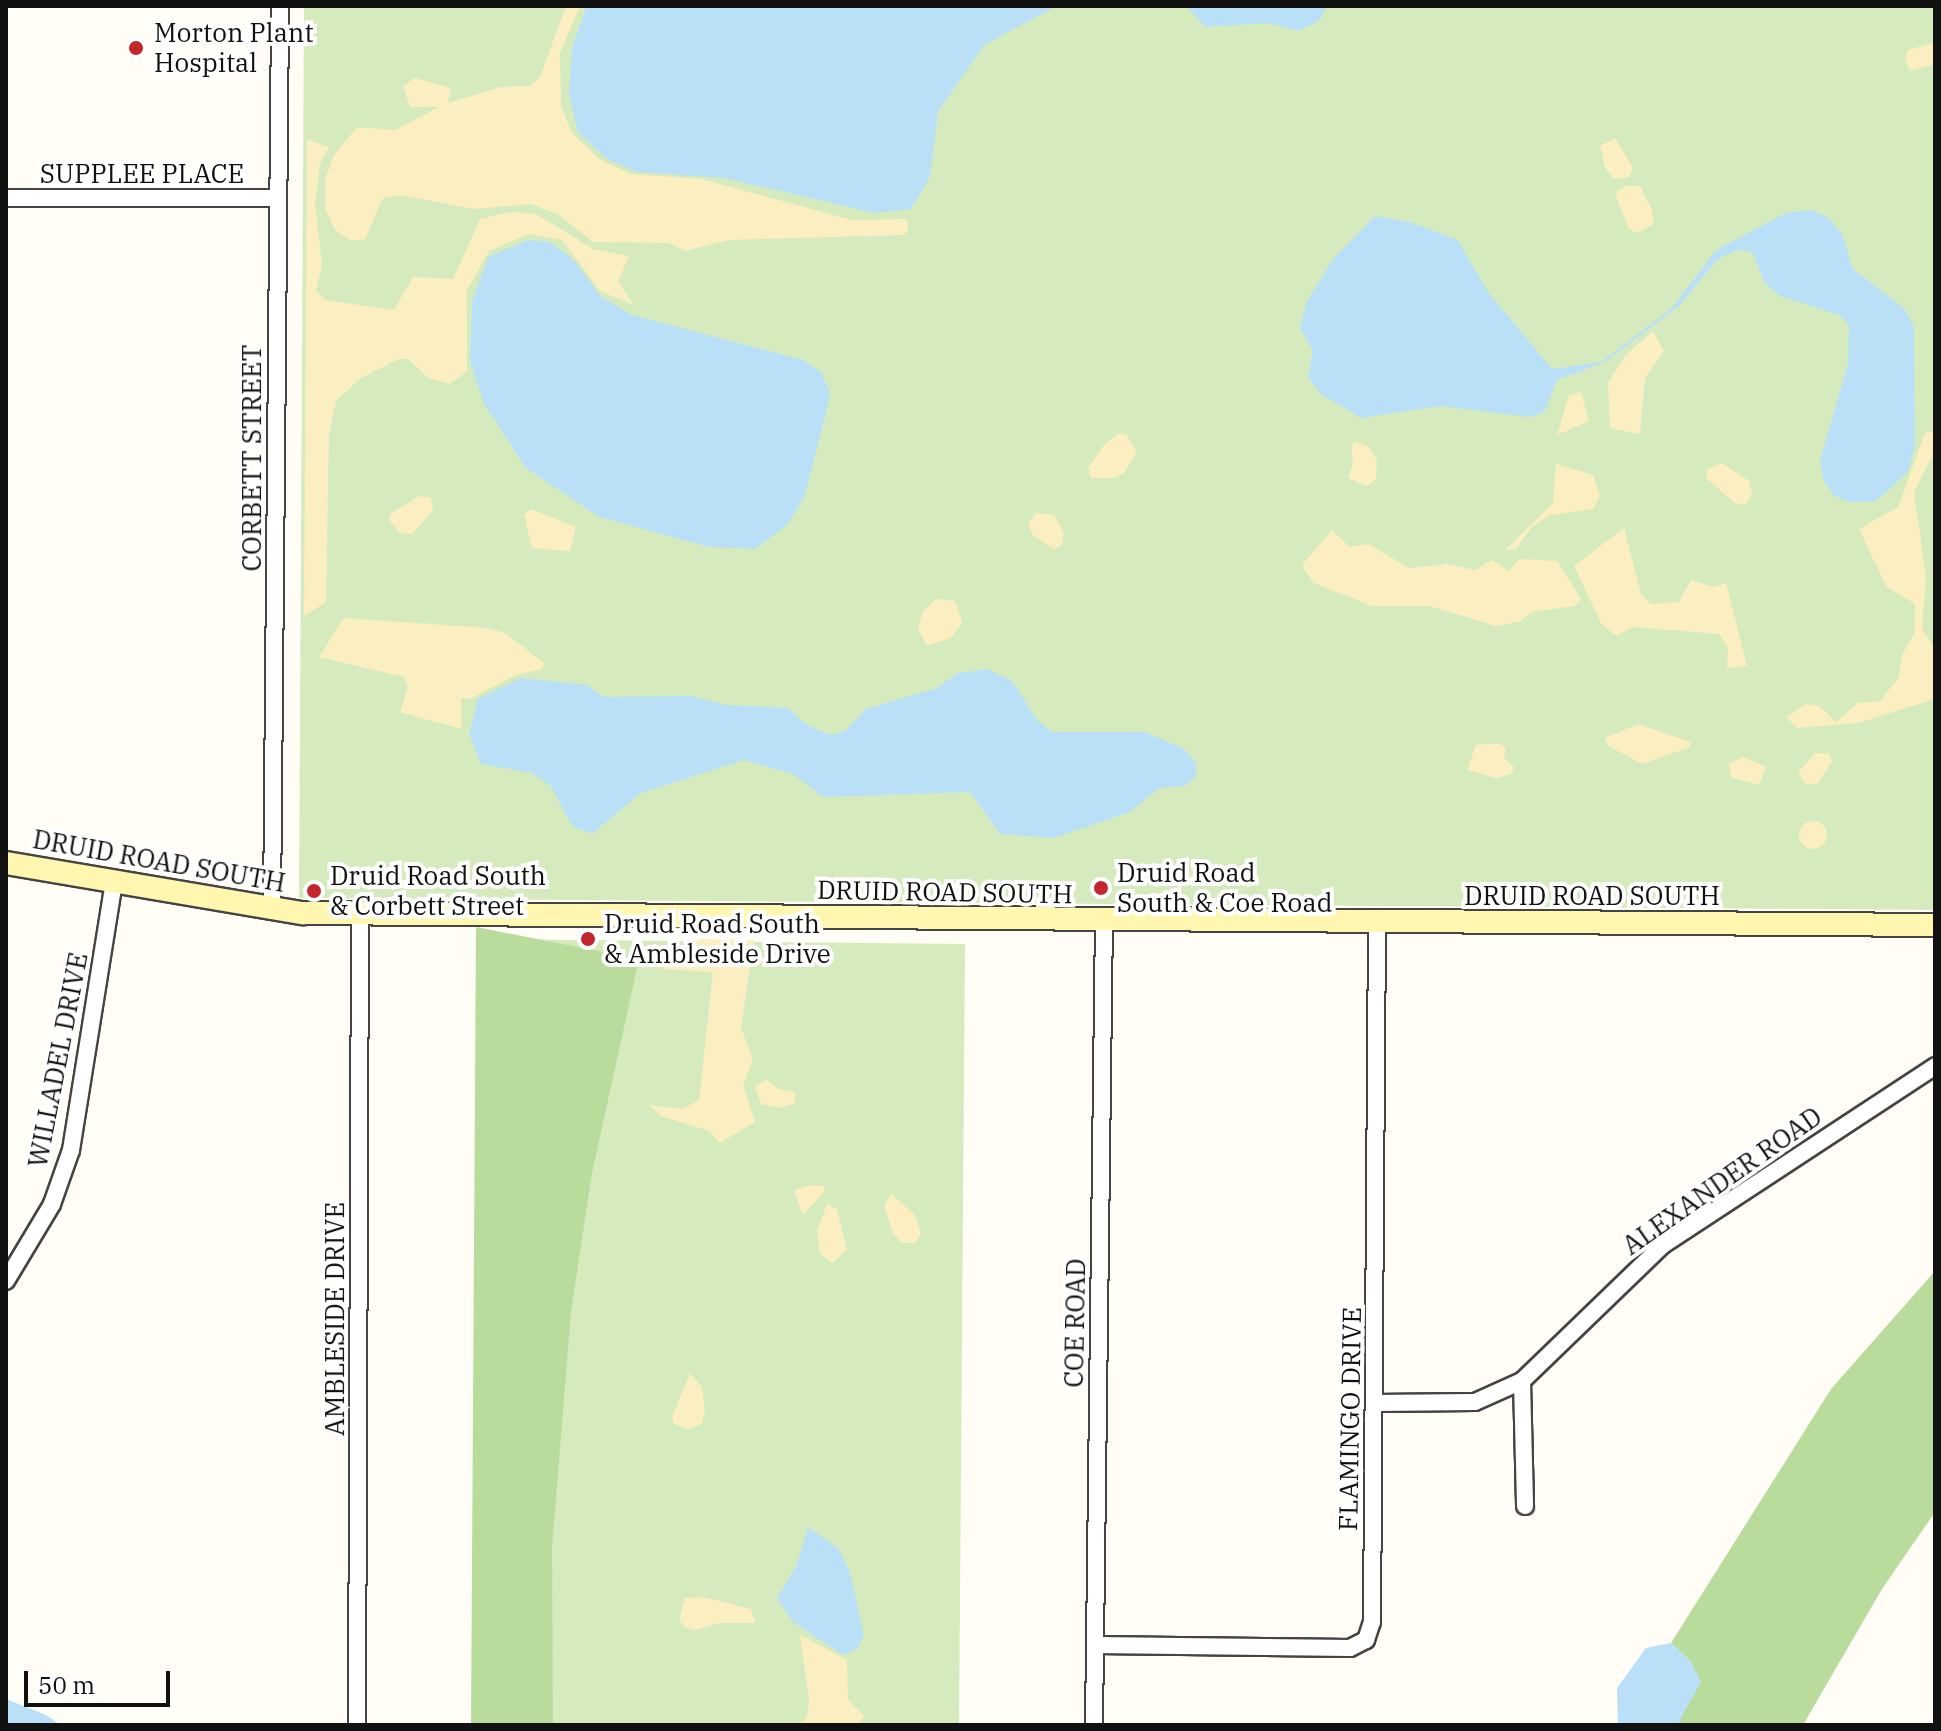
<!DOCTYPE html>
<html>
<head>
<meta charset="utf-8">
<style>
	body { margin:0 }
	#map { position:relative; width:1941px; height:1731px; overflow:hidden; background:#fffdf5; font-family:"IBM Plex Serif",serif }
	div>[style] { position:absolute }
	.green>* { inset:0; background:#d5ebbd }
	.forest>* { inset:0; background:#b9dc9c }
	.sand>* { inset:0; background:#fbeec1 }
	.round { border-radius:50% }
	.water>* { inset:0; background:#b9e0f7 }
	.roads { filter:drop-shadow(2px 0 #444) drop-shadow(-2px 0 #444) drop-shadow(0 2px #444) drop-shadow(0 -2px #444) }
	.street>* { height:16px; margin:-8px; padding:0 8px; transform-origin:8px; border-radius:8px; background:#fff }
	.secondary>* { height:22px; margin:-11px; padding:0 11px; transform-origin:11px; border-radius:11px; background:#fff6b0 }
	.dots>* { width:22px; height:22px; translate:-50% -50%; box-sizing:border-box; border:4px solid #fff; border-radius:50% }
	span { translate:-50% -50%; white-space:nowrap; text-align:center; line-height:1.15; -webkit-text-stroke:8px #fff; paint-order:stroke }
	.poi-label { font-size:26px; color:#111 }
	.left { translate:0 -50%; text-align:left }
	.street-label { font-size:26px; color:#111 }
	.frame { position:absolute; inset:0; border:8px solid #111; pointer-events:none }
	.scale { position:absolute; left:24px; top:1671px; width:146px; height:36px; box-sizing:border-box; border:4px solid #111; border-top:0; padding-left:10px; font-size:24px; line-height:28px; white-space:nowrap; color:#111; -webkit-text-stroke:6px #fff; paint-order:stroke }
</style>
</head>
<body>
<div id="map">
	<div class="green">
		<div style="clip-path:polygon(304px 6px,1935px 6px,1935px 910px,299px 898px)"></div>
		<div style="clip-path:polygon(484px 939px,965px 944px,959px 1725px,485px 1725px)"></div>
	</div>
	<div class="forest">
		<div style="clip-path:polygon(476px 927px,639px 959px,592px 1173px,571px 1312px,552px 1548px,553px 1725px,471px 1725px)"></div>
		<div style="clip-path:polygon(1935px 1271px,1935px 1512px,1882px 1589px,1803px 1725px,1677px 1725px,1691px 1662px,1671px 1643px,1831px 1389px)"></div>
	</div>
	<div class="sand">
		<div style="clip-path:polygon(566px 6px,580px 6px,560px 53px,561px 106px,572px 133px,599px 159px,631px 174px,702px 179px,852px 220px,907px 219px,908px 230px,904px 235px,728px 240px,686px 251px,668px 243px,593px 242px,559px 215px,531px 204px,474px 209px,399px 195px,383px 198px,365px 239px,351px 241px,335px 230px,325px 208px,325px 179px,334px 155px,357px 127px,395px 130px,439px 107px,410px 107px,403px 86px,415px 78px,451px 88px,448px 103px,501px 87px,531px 86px,540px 77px)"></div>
		<div style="clip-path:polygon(1935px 42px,1935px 64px,1910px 71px,1905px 59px,1908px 50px)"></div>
		<div style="clip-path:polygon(1615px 138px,1633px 168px,1629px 177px,1614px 179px,1605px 168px,1600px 146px)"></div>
		<div style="clip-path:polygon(307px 140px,329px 147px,320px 164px,315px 204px,322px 264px,316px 291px,325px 300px,394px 310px,413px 277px,453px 279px,480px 219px,510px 212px,536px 214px,593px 249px,629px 256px,618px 282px,634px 305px,600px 291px,562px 240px,529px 234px,489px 251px,467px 291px,467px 371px,450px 384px,428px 378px,408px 359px,399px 359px,361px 378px,336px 401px,329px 434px,326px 602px,304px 616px)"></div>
		<div style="clip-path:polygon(1626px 186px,1640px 186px,1652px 210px,1653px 224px,1638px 233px,1629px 229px,1617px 199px,1616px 192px)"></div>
		<div style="clip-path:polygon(1653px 331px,1664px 351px,1645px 378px,1640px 434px,1610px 428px,1608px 383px,1625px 356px)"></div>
		<div style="clip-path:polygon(1581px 392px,1589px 421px,1557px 435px,1569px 395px)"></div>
		<div style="clip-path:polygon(1934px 431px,1933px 455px,1914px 492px,1926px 577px,1922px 629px,1935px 649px,1935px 699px,1858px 723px,1797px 728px,1786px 717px,1806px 704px,1819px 706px,1836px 722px,1858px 703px,1880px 701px,1899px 677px,1902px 655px,1915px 632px,1915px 604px,1886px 586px,1859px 529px,1898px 507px,1925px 433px)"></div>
		<div style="clip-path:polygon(1126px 434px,1137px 451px,1125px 472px,1115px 478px,1091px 478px,1088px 468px,1103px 446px,1117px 434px)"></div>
		<div style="clip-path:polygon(1356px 442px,1369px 447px,1377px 460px,1376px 479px,1367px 486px,1348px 478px,1353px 463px,1351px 445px)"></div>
		<div style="clip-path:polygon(1722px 463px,1749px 481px,1752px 495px,1746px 504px,1736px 504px,1706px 478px,1707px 469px)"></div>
		<div style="clip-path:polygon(1556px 464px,1593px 475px,1600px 496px,1593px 509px,1550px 515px,1532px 527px,1516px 549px,1505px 550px,1553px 503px)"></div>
		<div style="clip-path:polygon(420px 496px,431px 498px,433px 511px,412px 534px,400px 533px,389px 520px,391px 513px)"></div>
		<div style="clip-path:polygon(531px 509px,576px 527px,570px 551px,532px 548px,524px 515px)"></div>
		<div style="clip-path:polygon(1036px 513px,1054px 515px,1064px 533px,1062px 545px,1054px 549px,1032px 534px,1028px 523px)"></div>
		<div style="clip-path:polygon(1624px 528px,1641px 594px,1651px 604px,1679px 602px,1691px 580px,1713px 587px,1726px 583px,1747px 666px,1727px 668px,1728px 648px,1719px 634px,1632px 627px,1617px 636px,1602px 625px,1574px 566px)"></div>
		<div style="clip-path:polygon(1332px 530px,1350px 547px,1369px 544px,1409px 568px,1448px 564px,1475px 570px,1492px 560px,1509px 571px,1519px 559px,1557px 561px,1581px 599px,1574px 606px,1532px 612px,1521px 621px,1496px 626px,1429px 606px,1372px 606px,1314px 583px,1305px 570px,1302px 565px)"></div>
		<div style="clip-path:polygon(936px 599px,955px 601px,962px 623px,951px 638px,927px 646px,918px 629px,923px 611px)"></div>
		<div style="clip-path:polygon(344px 618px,488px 628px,505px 633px,544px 663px,542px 669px,516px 675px,470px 699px,461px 698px,461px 729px,400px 712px,408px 687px,404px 677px,319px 657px)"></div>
		<div style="clip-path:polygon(1638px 724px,1691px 742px,1690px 747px,1642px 764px,1607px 745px,1605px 738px)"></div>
		<div style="clip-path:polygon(1499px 743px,1506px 748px,1504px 758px,1514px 767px,1512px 774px,1496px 778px,1467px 770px,1476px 745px)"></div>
		<div style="clip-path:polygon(1815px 753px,1829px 754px,1832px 761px,1818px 783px,1806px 785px,1798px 773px)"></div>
		<div style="clip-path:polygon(1743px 757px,1766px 767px,1759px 785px,1731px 777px,1729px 764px)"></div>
		<div class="round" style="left:1799px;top:821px;width:28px;height:28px"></div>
		<div style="clip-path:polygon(699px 939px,754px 940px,741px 1028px,753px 1059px,743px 1086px,755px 1122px,720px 1143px,709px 1131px,661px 1116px,649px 1105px,683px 1109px,699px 1100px,713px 972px,661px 969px,689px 952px)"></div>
		<div style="clip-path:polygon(766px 1079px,779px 1089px,795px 1092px,795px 1103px,780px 1108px,761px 1104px,755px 1087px)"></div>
		<div style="clip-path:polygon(812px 1185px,824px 1186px,824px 1192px,803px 1215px,794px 1190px)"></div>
		<div style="clip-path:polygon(892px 1194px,915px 1215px,921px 1234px,915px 1243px,902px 1243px,893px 1233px,884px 1205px)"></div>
		<div style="clip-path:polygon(827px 1204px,837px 1209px,847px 1250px,832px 1263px,820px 1253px,817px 1231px)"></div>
		<div style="clip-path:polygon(690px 1373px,702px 1387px,705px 1411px,702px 1424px,688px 1429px,674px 1424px,672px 1417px)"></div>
		<div style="clip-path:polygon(703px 1597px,751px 1609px,756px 1623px,720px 1623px,695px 1630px,684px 1627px,679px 1619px,685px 1598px)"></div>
		<div style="clip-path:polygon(800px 1635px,847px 1660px,848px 1700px,865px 1717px,855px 1725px,796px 1725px,807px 1718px,809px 1699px)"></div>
	</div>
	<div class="water">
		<div style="clip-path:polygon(593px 6px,1057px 6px,984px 45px,938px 112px,930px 177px,911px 209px,875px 213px,724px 178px,637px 172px,607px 159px,578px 132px,569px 94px,572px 47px,586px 8px)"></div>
		<div style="clip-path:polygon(1186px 6px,1327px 6px,1319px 21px,1298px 31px,1268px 23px,1205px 27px)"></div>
		<div style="clip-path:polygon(1811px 210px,1829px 218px,1842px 234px,1853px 269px,1905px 309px,1914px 327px,1915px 447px,1908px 472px,1876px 501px,1851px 502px,1834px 496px,1823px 479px,1820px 460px,1848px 364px,1849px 325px,1839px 315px,1780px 296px,1765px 283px,1752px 252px,1736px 250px,1717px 260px,1679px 306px,1605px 362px,1557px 380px,1545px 411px,1531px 417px,1440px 406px,1361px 418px,1321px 394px,1308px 377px,1313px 351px,1300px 328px,1306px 303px,1333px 259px,1375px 216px,1410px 222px,1458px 240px,1488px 292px,1552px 369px,1601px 362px,1671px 309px,1716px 250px,1786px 213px)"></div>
		<div style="clip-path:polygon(528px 240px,550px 242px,574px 260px,601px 297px,632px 315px,803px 360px,821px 372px,830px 393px,825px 417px,804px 498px,787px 525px,755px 549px,709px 547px,599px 517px,526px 468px,484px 404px,470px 361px,472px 302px,488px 257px)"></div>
		<div style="clip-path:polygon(988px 669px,1013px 682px,1037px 720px,1052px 732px,1145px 732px,1184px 749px,1196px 763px,1196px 777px,1185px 786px,1159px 788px,1130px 812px,1054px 838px,1000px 834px,970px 792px,823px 797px,793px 774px,744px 760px,641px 793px,592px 834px,572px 826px,551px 786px,532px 773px,481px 764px,469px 734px,478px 699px,521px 678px,588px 685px,603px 697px,690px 696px,727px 705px,788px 708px,807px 725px,831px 735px,846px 730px,866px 709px,937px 688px,958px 673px)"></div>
		<div style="clip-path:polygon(808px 1527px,838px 1548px,850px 1572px,864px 1635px,857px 1649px,843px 1655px,793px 1622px,777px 1598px,796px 1567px)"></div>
		<div style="clip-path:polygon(1671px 1643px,1691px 1662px,1701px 1682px,1677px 1725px,1618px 1725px,1617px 1688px,1646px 1648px)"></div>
		<div style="clip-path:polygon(6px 1699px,46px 1715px,61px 1725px,6px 1725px)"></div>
	</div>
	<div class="roads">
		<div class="street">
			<div style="left:6px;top:198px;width:272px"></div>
			<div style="left:272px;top:911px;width:905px;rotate:-89.49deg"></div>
			<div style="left:6px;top:1281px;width:90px;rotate:-59.1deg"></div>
			<div style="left:52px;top:1204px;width:57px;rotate:-70.6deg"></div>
			<div style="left:71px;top:1150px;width:270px;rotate:-80.9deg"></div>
			<div style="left:1522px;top:1381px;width:125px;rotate:88.6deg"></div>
			<div style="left:1374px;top:1403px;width:101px;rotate:-0.6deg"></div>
			<div style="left:1475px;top:1402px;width:51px;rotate:-24.1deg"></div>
			<div style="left:1522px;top:1381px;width:196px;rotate:-44deg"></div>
			<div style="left:1663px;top:1245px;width:326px;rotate:-33.3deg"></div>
			<div style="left:1095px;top:1645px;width:255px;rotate:0.7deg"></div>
			<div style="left:1350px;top:1648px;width:18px;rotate:-27deg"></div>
			<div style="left:1366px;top:1640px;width:19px;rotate:-72deg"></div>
			<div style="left:1372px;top:1622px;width:698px;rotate:-89.59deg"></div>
			<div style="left:357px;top:1725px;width:812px;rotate:-89.79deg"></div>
			<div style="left:1094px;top:1725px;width:804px;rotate:-89.29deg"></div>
		</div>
		<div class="secondary">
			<div style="left:6px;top:863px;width:301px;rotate:9.6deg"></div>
			<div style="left:303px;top:913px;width:1632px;rotate:0.42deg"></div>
		</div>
	</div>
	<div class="dots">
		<div style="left:136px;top:48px;background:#c4262e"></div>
		<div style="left:1101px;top:888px;background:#c4262e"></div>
		<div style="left:314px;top:891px;background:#c4262e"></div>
		<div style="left:588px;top:939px;background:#c4262e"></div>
	</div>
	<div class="poi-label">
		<span class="left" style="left:154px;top:48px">Morton Plant<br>Hospital</span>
		<span class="left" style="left:1117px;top:888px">Druid Road<br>South &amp; Coe Road</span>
		<span class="left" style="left:330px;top:891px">Druid Road South<br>&amp; Corbett Street</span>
		<span class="left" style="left:604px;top:939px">Druid Road South<br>&amp; Ambleside Drive</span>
	</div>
	<div class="street-label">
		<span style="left:142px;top:174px">SUPPLEE PLACE</span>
		<span style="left:252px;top:458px;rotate:-90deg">CORBETT STREET</span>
		<span style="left:159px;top:861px;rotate:10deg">DRUID ROAD SOUTH</span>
		<span style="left:945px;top:892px;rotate:1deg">DRUID ROAD SOUTH</span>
		<span style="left:1592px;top:896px">DRUID ROAD SOUTH</span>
		<span style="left:58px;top:1060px;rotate:-79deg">WILLADEL DRIVE</span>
		<span style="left:1722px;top:1181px;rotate:-35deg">ALEXANDER ROAD</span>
		<span style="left:335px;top:1319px;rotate:-90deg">AMBLESIDE DRIVE</span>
		<span style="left:1075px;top:1323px;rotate:-89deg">COE ROAD</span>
		<span style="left:1350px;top:1419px;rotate:-89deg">FLAMINGO DRIVE</span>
	</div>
	<div class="frame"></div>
	<div class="scale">50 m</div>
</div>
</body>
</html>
